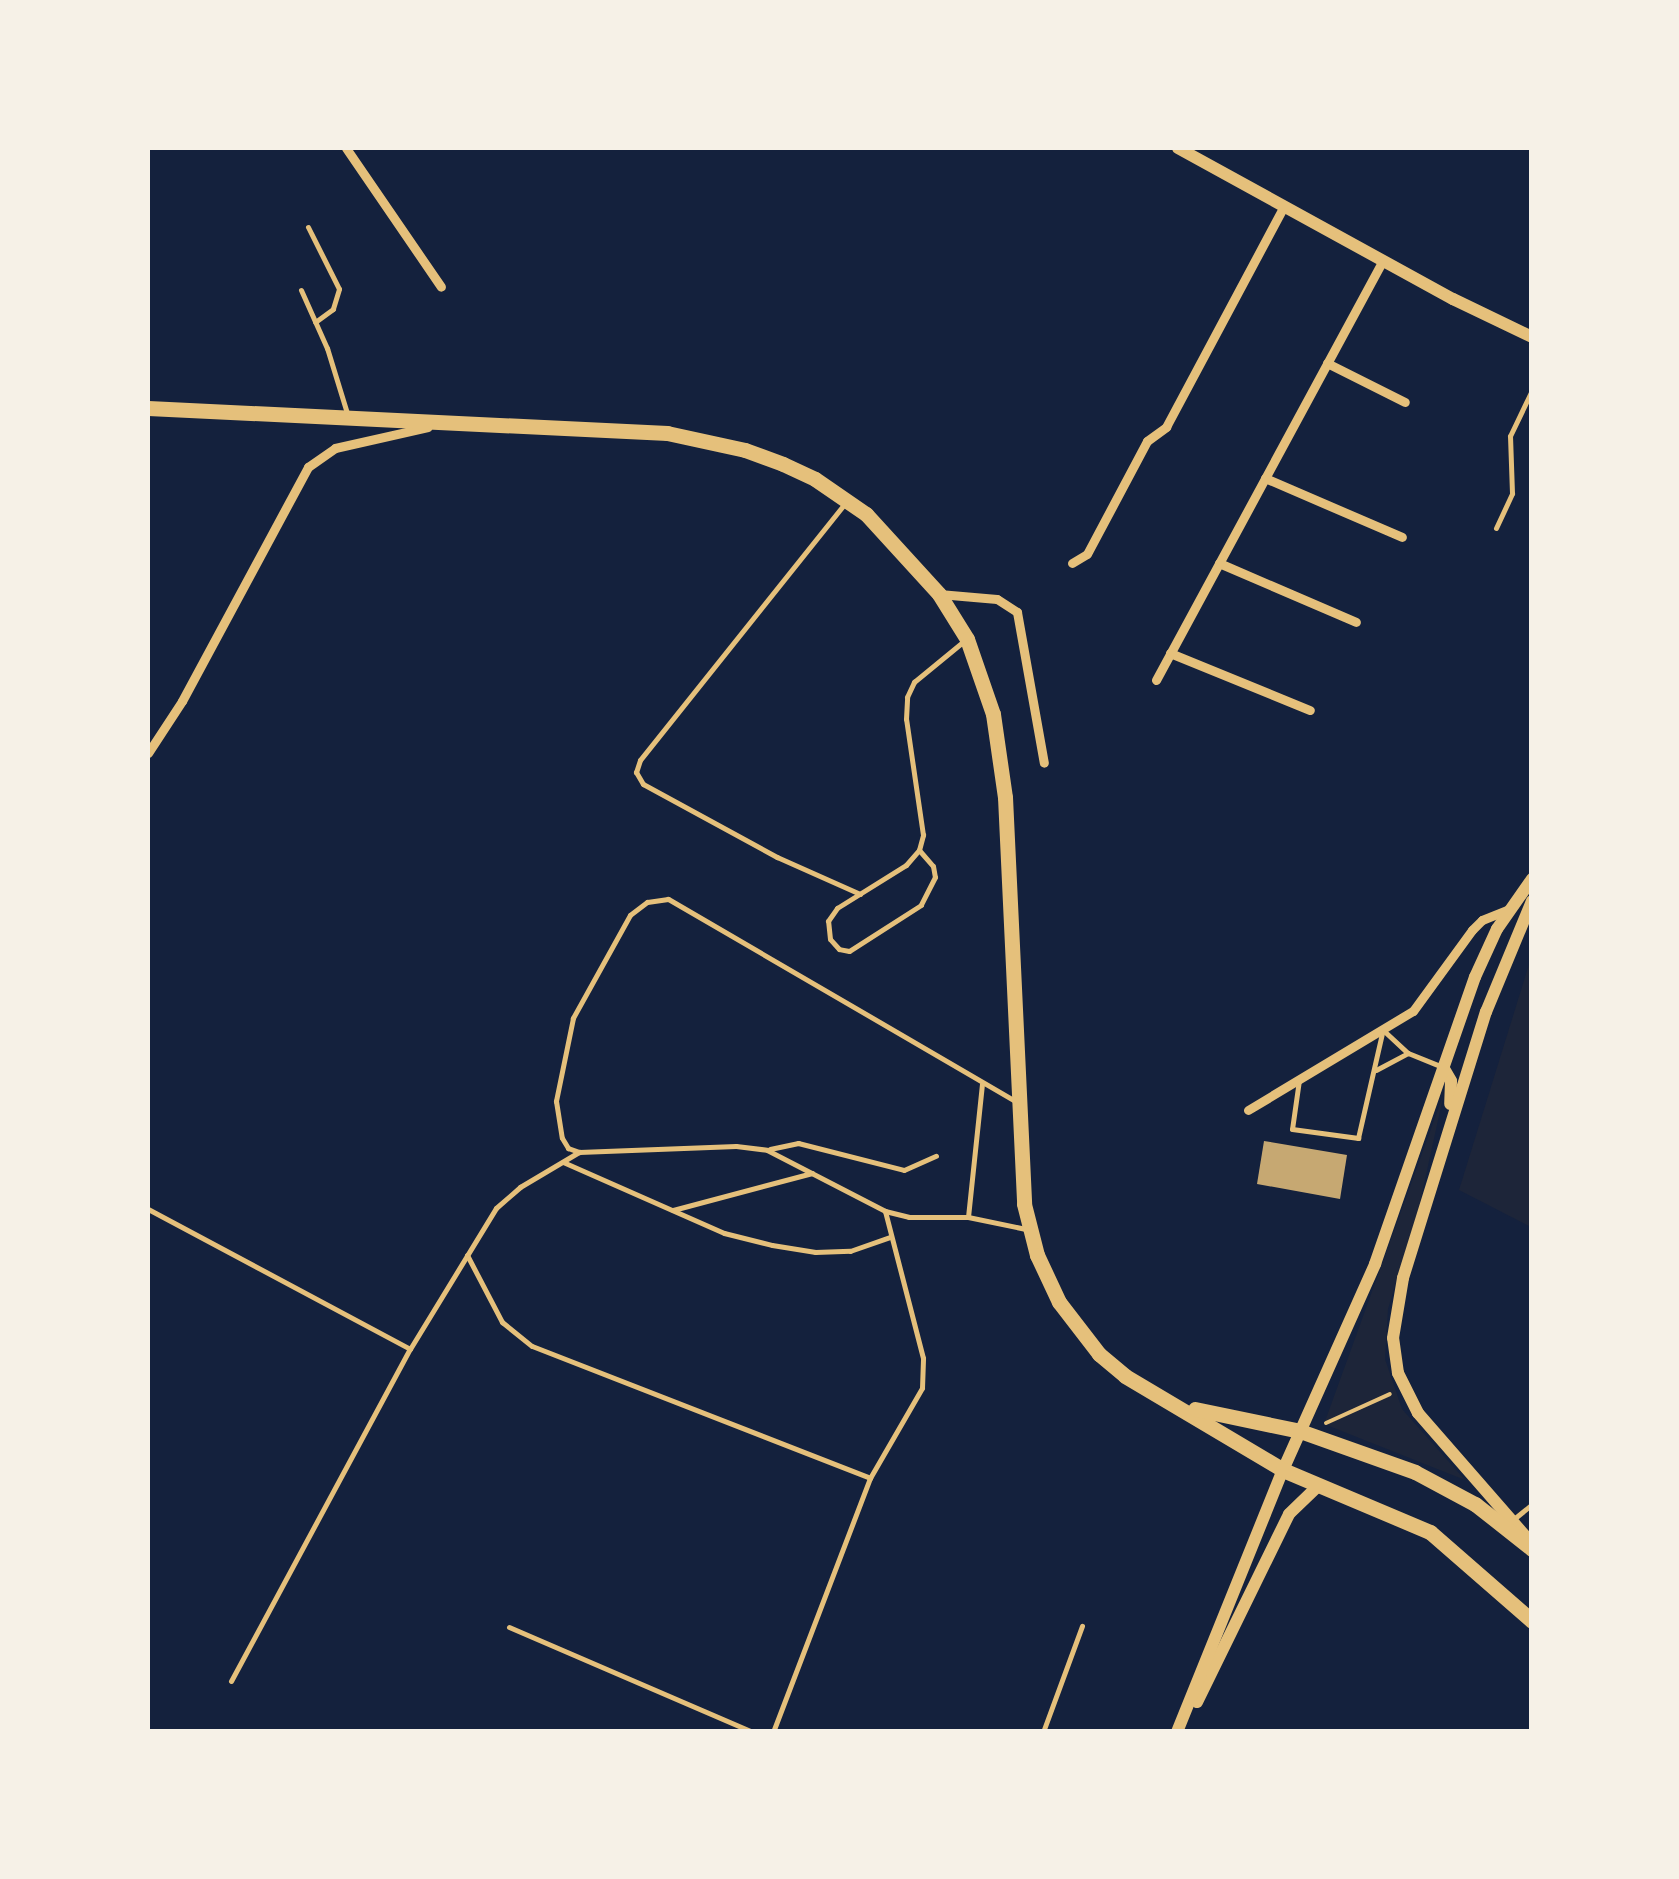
<!DOCTYPE html>
<html>
<head>
<meta charset="utf-8">
<style>
	body { margin:0 }
	#map { position:relative; width:1679px; height:1879px; overflow:hidden; background:#14213d; font-family:"Varela Round",sans-serif }
	div>[style] { position:absolute }
	.green>* { inset:0; background:#1d2539 }
	.building>* { inset:0; background:#c6a872 }
	.path>* { height:4px; margin:-2px; padding:0 2px; transform-origin:2px; border-radius:2px; background:#e5c07b }
	.service>* { height:5px; margin:-2.5px; padding:0 2.5px; transform-origin:2.5px; border-radius:2.5px; background:#e5c07b }
	.minor>* { height:9px; margin:-4.5px; padding:0 4.5px; transform-origin:4.5px; border-radius:4.5px; background:#e5c07b }
	.secondary>* { height:12px; margin:-6px; padding:0 6px; transform-origin:6px; border-radius:6px; background:#e5c07b }
	.trunk>* { height:15px; margin:-7.5px; padding:0 7.5px; transform-origin:7.5px; border-radius:7.5px; background:#e5c07b }
	span { translate:-50% -50%; white-space:nowrap; text-align:center; line-height:1.15; -webkit-text-stroke:9px #f6f1e7; paint-order:stroke }
	.frame { position:absolute; inset:0; border:150px solid #f6f1e7; pointer-events:none }
</style>
</head>
<body>
<div id="map">
	<div class="green">
		<div style="clip-path:polygon(1531px 958px,1531px 1227px,1459px 1190px)"></div>
		<div style="clip-path:polygon(1444px 1093px,1419px 1207px,1388px 1309px,1385px 1359px,1402px 1409px,1465px 1480px,1324px 1424px)"></div>
	</div>
	<div class="building">
		<div style="clip-path:polygon(1264px 1141px,1347px 1155px,1340px 1199px,1257px 1184px)"></div>
	</div>
	<div class="path">
		<div style="left:1326px;top:1423px;width:70px;rotate:-24.4deg"></div>
	</div>
	<div class="service">
		<div style="left:308px;top:227px;width:69px;rotate:63.4deg"></div>
		<div style="left:339px;top:289px;width:21px;rotate:107deg"></div>
		<div style="left:333px;top:309px;width:22px;rotate:144deg"></div>
		<div style="left:301px;top:290px;width:64px;rotate:65.9deg"></div>
		<div style="left:327px;top:348px;width:68px;rotate:72.9deg"></div>
		<div style="left:846px;top:502px;width:330px;rotate:128.6deg"></div>
		<div style="left:640px;top:760px;width:13px;rotate:108deg"></div>
		<div style="left:636px;top:772px;width:14px;rotate:60deg"></div>
		<div style="left:643px;top:784px;width:153px;rotate:28.6deg"></div>
		<div style="left:777px;top:857px;width:91px;rotate:24deg"></div>
		<div style="left:1496px;top:528px;width:38px;rotate:-65deg"></div>
		<div style="left:1512px;top:493px;width:57px;rotate:-92deg"></div>
		<div style="left:1510px;top:436px;width:51px;rotate:-64.4deg"></div>
		<div style="left:919px;top:850px;width:21px;rotate:49deg"></div>
		<div style="left:933px;top:866px;width:11px;rotate:80deg"></div>
		<div style="left:935px;top:877px;width:31px;rotate:117deg"></div>
		<div style="left:921px;top:905px;width:85px;rotate:147.4deg"></div>
		<div style="left:849px;top:951px;width:10px;rotate:-169deg"></div>
		<div style="left:839px;top:949px;width:13px;rotate:-132deg"></div>
		<div style="left:830px;top:939px;width:18px;rotate:-96deg"></div>
		<div style="left:828px;top:921px;width:16px;rotate:-55deg"></div>
		<div style="left:837px;top:908px;width:81px;rotate:-31.9deg"></div>
		<div style="left:906px;top:865px;width:20px;rotate:-49deg"></div>
		<div style="left:919px;top:850px;width:16px;rotate:-75deg"></div>
		<div style="left:923px;top:835px;width:117px;rotate:-98.3deg"></div>
		<div style="left:906px;top:719px;width:22px;rotate:-87deg"></div>
		<div style="left:907px;top:697px;width:17px;rotate:-65deg"></div>
		<div style="left:914px;top:682px;width:65px;rotate:-39.4deg"></div>
		<div style="left:1383px;top:1030px;width:34px;rotate:43deg"></div>
		<div style="left:1408px;top:1053px;width:35px;rotate:22deg"></div>
		<div style="left:1376px;top:1070px;width:36px;rotate:-28deg"></div>
		<div style="left:1299px;top:1080px;width:49px;rotate:98.1deg"></div>
		<div style="left:1292px;top:1129px;width:67px;rotate:7.8deg"></div>
		<div style="left:1358px;top:1138px;width:108px;rotate:-77.1deg"></div>
		<div style="left:1017px;top:1102px;width:404px;rotate:-149.8deg"></div>
		<div style="left:668px;top:899px;width:21px;rotate:172deg"></div>
		<div style="left:647px;top:902px;width:21px;rotate:143deg"></div>
		<div style="left:630px;top:915px;width:118px;rotate:119deg"></div>
		<div style="left:573px;top:1018px;width:85px;rotate:101.6deg"></div>
		<div style="left:556px;top:1101px;width:37px;rotate:81deg"></div>
		<div style="left:562px;top:1138px;width:12px;rotate:59deg"></div>
		<div style="left:568px;top:1148px;width:12px;rotate:20deg"></div>
		<div style="left:579px;top:1152px;width:157px;rotate:-2.2deg"></div>
		<div style="left:736px;top:1146px;width:31px;rotate:7deg"></div>
		<div style="left:767px;top:1150px;width:133px;rotate:27.3deg"></div>
		<div style="left:885px;top:1211px;width:25px;rotate:14deg"></div>
		<div style="left:909px;top:1217px;width:59px"></div>
		<div style="left:968px;top:1217px;width:59px;rotate:11.7deg"></div>
		<div style="left:770px;top:1149px;width:29px;rotate:-12deg"></div>
		<div style="left:798px;top:1143px;width:109px;rotate:14.3deg"></div>
		<div style="left:904px;top:1170px;width:35px;rotate:-24deg"></div>
		<div style="left:563px;top:1162px;width:176px;rotate:23.8deg"></div>
		<div style="left:724px;top:1233px;width:49px;rotate:14deg"></div>
		<div style="left:772px;top:1245px;width:44px;rotate:9.2deg"></div>
		<div style="left:815px;top:1252px;width:35px;rotate:-2deg"></div>
		<div style="left:850px;top:1251px;width:42px;rotate:-19.3deg"></div>
		<div style="left:148px;top:1209px;width:297px;rotate:28.1deg"></div>
		<div style="left:410px;top:1349px;width:165px;rotate:-58.6deg"></div>
		<div style="left:496px;top:1208px;width:32px;rotate:-41deg"></div>
		<div style="left:520px;top:1187px;width:69px;rotate:-30.7deg"></div>
		<div style="left:673px;top:1210px;width:144px;rotate:-14.9deg"></div>
		<div style="left:968px;top:1217px;width:134px;rotate:-84deg"></div>
		<div style="left:467px;top:1255px;width:76px;rotate:62.4deg"></div>
		<div style="left:502px;top:1322px;width:38px;rotate:39deg"></div>
		<div style="left:532px;top:1346px;width:363px;rotate:21.3deg"></div>
		<div style="left:1515px;top:1518px;width:22px;rotate:-39deg"></div>
		<div style="left:509px;top:1627px;width:266px;rotate:23.3deg"></div>
		<div style="left:231px;top:1681px;width:377px;rotate:-61.7deg"></div>
		<div style="left:773px;top:1732px;width:272px;rotate:-69.1deg"></div>
		<div style="left:870px;top:1478px;width:104px;rotate:-60deg"></div>
		<div style="left:922px;top:1388px;width:30px;rotate:-88deg"></div>
		<div style="left:923px;top:1358px;width:152px;rotate:-104.5deg"></div>
		<div style="left:1043px;top:1732px;width:113px;rotate:-69.8deg"></div>
	</div>
	<div class="minor">
		<div style="left:346px;top:148px;width:168px;rotate:55.6deg"></div>
		<div style="left:1327px;top:363px;width:87px;rotate:26.6deg"></div>
		<div style="left:1265px;top:478px;width:149px;rotate:23.3deg"></div>
		<div style="left:1072px;top:563px;width:17px;rotate:-31deg"></div>
		<div style="left:1087px;top:554px;width:128px;rotate:-62deg"></div>
		<div style="left:1147px;top:441px;width:24px;rotate:-36deg"></div>
		<div style="left:1166px;top:427px;width:251px;rotate:-61.9deg"></div>
		<div style="left:1219px;top:563px;width:149px;rotate:23.3deg"></div>
		<div style="left:939px;top:594px;width:58px;rotate:4.9deg"></div>
		<div style="left:997px;top:599px;width:24px;rotate:33deg"></div>
		<div style="left:1017px;top:612px;width:153px;rotate:79.9deg"></div>
		<div style="left:1170px;top:653px;width:151px;rotate:22.2deg"></div>
		<div style="left:1156px;top:680px;width:477px;rotate:-61.6deg"></div>
		<div style="left:148px;top:753px;width:62px;rotate:-56.8deg"></div>
		<div style="left:182px;top:701px;width:266px;rotate:-61.7deg"></div>
		<div style="left:308px;top:467px;width:33px;rotate:-35deg"></div>
		<div style="left:335px;top:448px;width:95px;rotate:-12.7deg"></div>
		<div style="left:1248px;top:1110px;width:192px;rotate:-31deg"></div>
		<div style="left:1413px;top:1011px;width:100px;rotate:-53.9deg"></div>
		<div style="left:1472px;top:930px;width:14px;rotate:-45deg"></div>
		<div style="left:1482px;top:920px;width:29px;rotate:-22deg"></div>
	</div>
	<div class="secondary">
		<div style="left:1178px;top:148px;width:314px;rotate:28.8deg"></div>
		<div style="left:1453px;top:299px;width:88px;rotate:25.7deg"></div>
		<div style="left:1443px;top:1067px;width:16px;rotate:60deg"></div>
		<div style="left:1451px;top:1081px;width:23px;rotate:92deg"></div>
		<div style="left:1527px;top:1538px;width:166px;rotate:-131.1deg"></div>
		<div style="left:1418px;top:1413px;width:45px;rotate:-116.6deg"></div>
		<div style="left:1398px;top:1373px;width:35px;rotate:-98deg"></div>
		<div style="left:1393px;top:1338px;width:61px;rotate:-80.5deg"></div>
		<div style="left:1403px;top:1278px;width:279px;rotate:-72.7deg"></div>
		<div style="left:1486px;top:1012px;width:120px;rotate:-67.5deg"></div>
		<div style="left:1197px;top:1702px;width:209px;rotate:-63.9deg"></div>
		<div style="left:1289px;top:1514px;width:42px;rotate:-44deg"></div>
		<div style="left:1177px;top:1732px;width:283px;rotate:-68deg"></div>
		<div style="left:1283px;top:1470px;width:226px;rotate:-65.9deg"></div>
		<div style="left:1375px;top:1264px;width:304px;rotate:-70.8deg"></div>
		<div style="left:1475px;top:977px;width:53px;rotate:-65.4deg"></div>
		<div style="left:1497px;top:929px;width:61px;rotate:-55deg"></div>
	</div>
	<div class="trunk">
		<div style="left:148px;top:408px;width:520px;rotate:2.76deg"></div>
		<div style="left:667px;top:433px;width:80px;rotate:12.3deg"></div>
		<div style="left:745px;top:450px;width:40px;rotate:20.2deg"></div>
		<div style="left:783px;top:464px;width:35px;rotate:25deg"></div>
		<div style="left:815px;top:479px;width:62px;rotate:34.5deg"></div>
		<div style="left:866px;top:514px;width:108px;rotate:47.6deg"></div>
		<div style="left:939px;top:594px;width:53px;rotate:58.1deg"></div>
		<div style="left:967px;top:639px;width:79px;rotate:70.9deg"></div>
		<div style="left:993px;top:714px;width:84px;rotate:81.8deg"></div>
		<div style="left:1005px;top:797px;width:407px;rotate:87.3deg"></div>
		<div style="left:1024px;top:1204px;width:53px;rotate:75.7deg"></div>
		<div style="left:1037px;top:1255px;width:52px;rotate:64.9deg"></div>
		<div style="left:1059px;top:1302px;width:66px;rotate:52.4deg"></div>
		<div style="left:1099px;top:1354px;width:34px;rotate:40deg"></div>
		<div style="left:1125px;top:1376px;width:184px;rotate:30.7deg"></div>
		<div style="left:1283px;top:1470px;width:160px;rotate:22.9deg"></div>
		<div style="left:1430px;top:1532px;width:135px;rotate:41.1deg"></div>
		<div style="left:1195px;top:1409px;width:107px;rotate:11.8deg"></div>
		<div style="left:1300px;top:1431px;width:122px;rotate:19.6deg"></div>
		<div style="left:1415px;top:1472px;width:68px;rotate:28.1deg"></div>
		<div style="left:1475px;top:1504px;width:73px;rotate:38.3deg"></div>
	</div>
	<div class="frame"></div>
</div>
</body>
</html>
